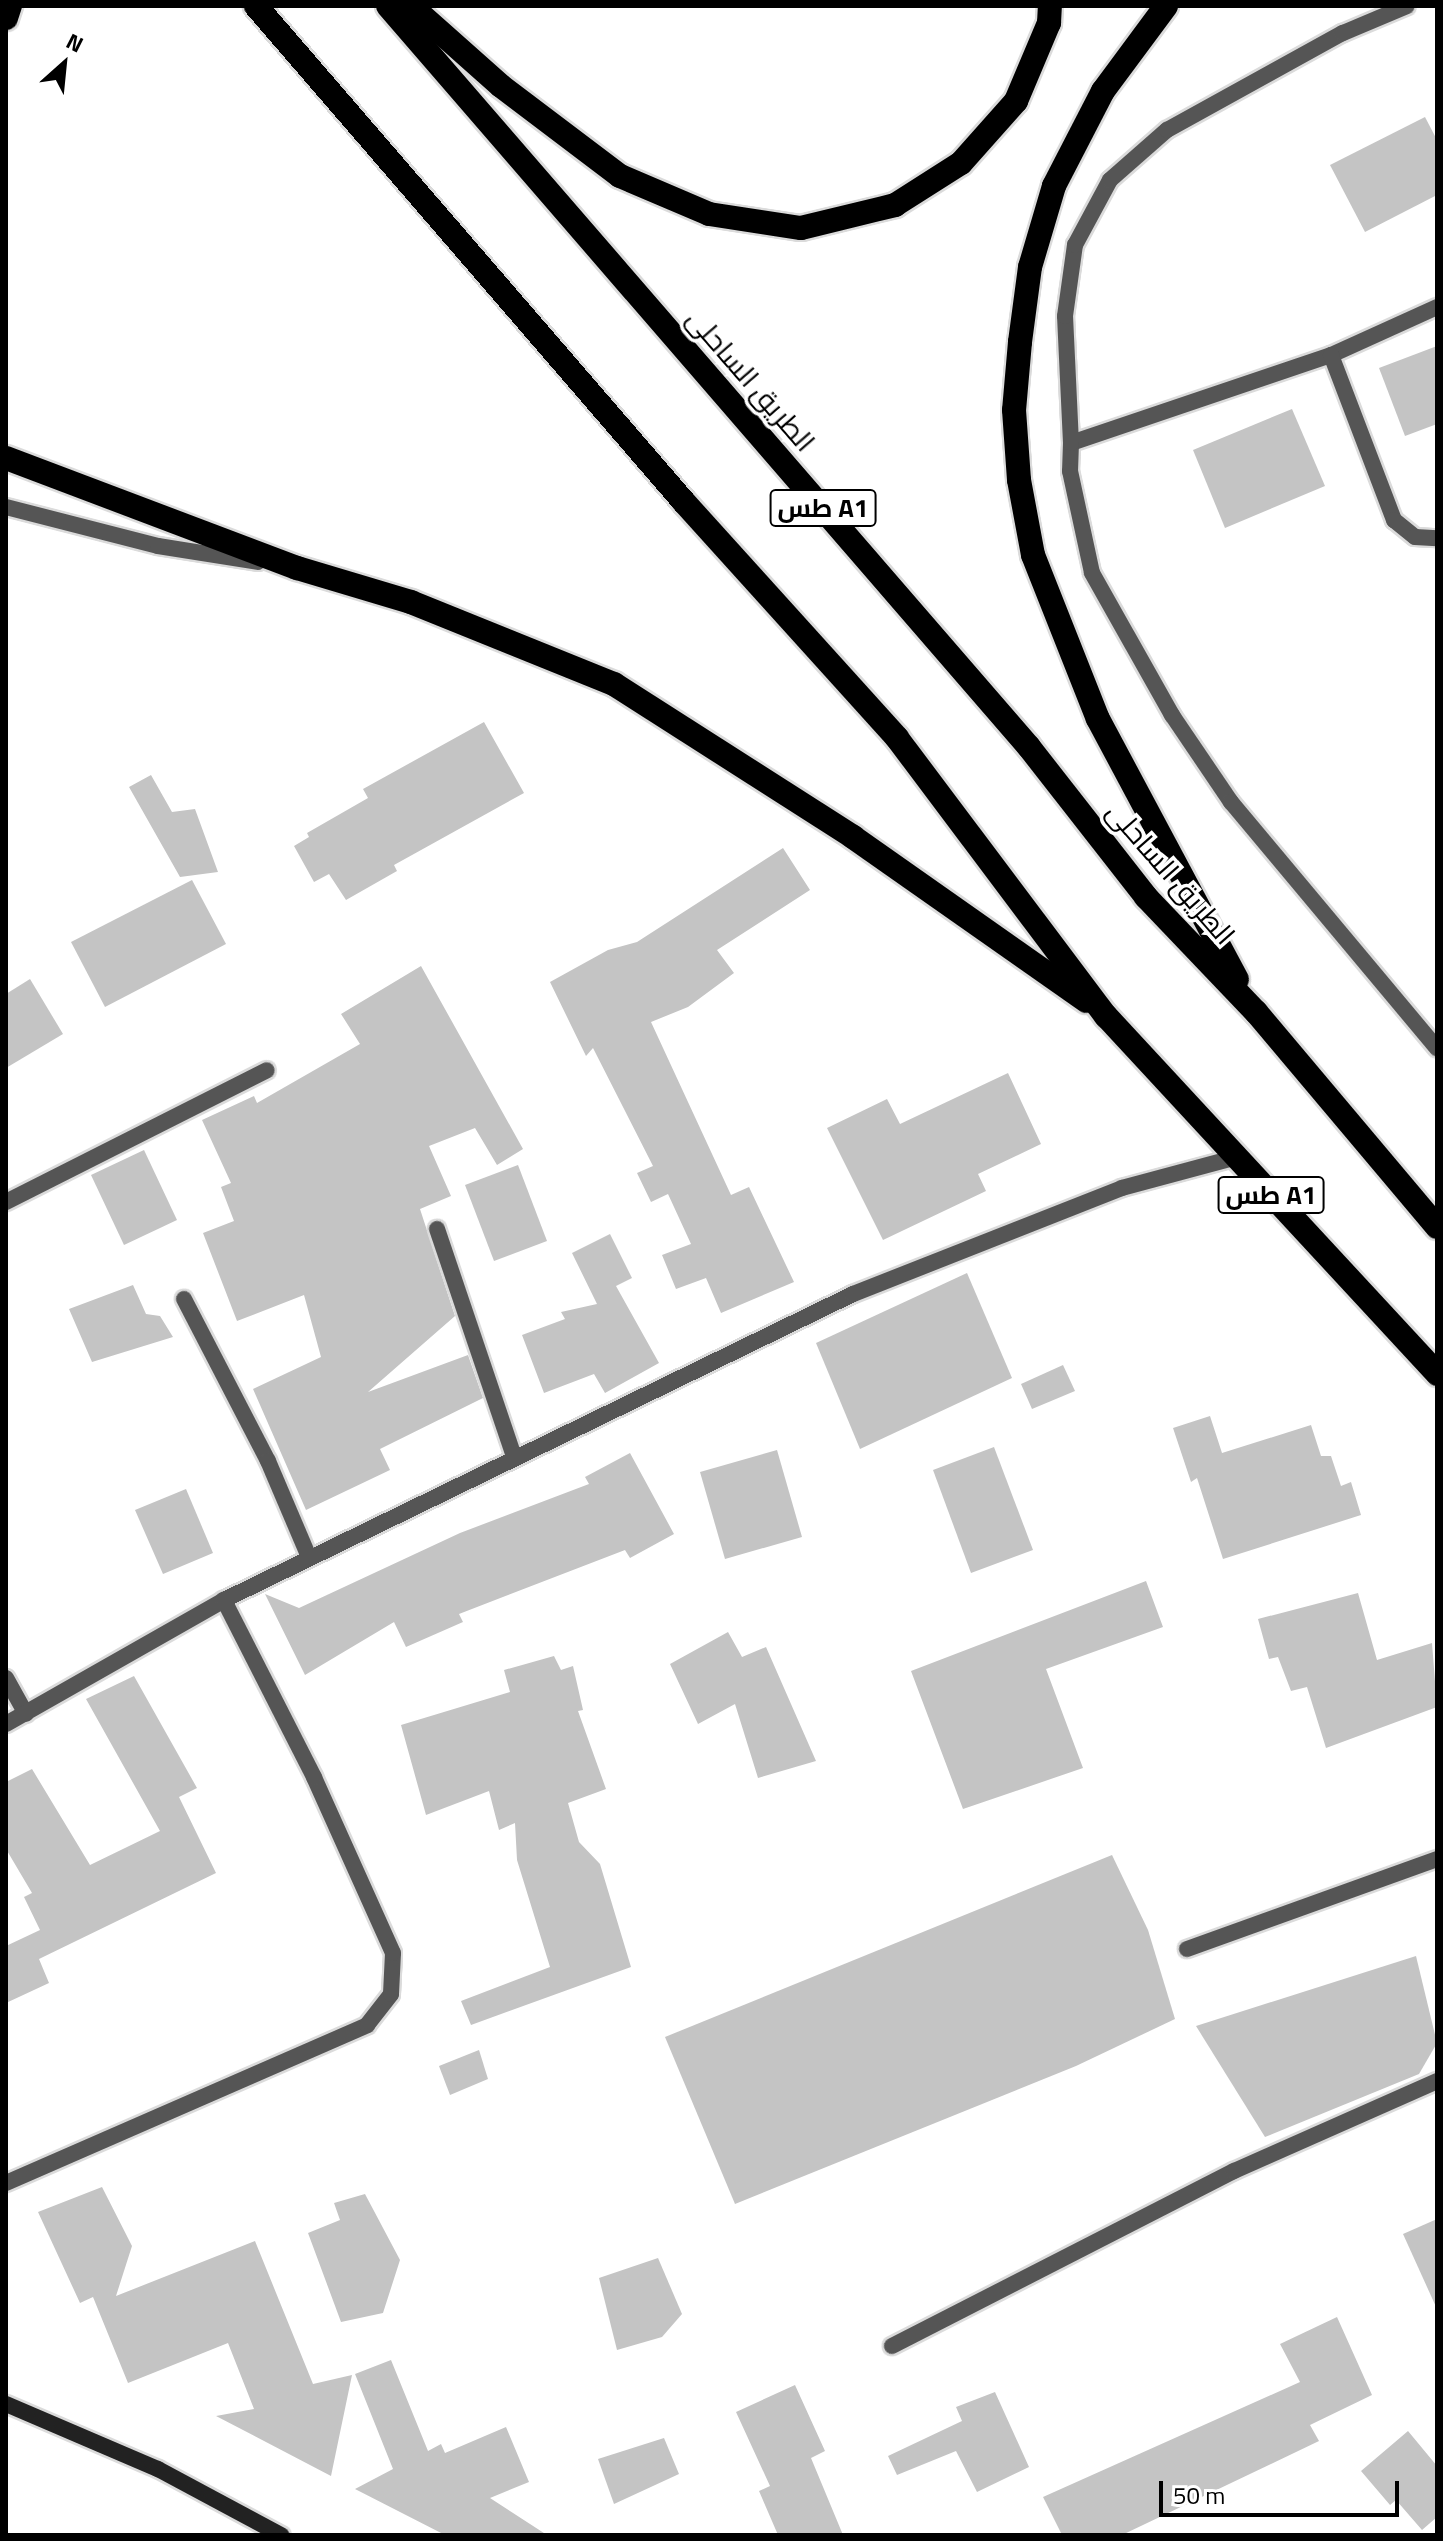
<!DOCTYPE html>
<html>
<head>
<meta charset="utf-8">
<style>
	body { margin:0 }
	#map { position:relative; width:1443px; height:2541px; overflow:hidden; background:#fff; font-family:"Titillium Web",Cairo,sans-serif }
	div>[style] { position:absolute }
	.building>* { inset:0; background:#c4c4c4 }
	.roads { filter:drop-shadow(2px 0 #dbdbdb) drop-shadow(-2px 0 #dbdbdb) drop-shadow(0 2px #dbdbdb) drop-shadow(0 -2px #dbdbdb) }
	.lane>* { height:16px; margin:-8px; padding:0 8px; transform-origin:8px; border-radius:8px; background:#555 }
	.street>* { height:16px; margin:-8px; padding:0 8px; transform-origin:8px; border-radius:8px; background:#555 }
	.secondary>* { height:16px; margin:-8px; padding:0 8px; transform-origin:8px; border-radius:8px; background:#222 }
	.highway>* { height:24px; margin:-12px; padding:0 12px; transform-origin:12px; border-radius:12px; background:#000 }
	span { translate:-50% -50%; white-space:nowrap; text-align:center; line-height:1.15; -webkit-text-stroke:7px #fff; paint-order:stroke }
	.shield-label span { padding:2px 6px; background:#fff; border:2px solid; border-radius:6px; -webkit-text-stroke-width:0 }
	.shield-label { font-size:26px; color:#000; font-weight:700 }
	.street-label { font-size:28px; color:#000 }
	.frame { position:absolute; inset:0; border:8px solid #000; pointer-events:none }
	.north { position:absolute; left:24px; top:24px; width:80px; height:80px; -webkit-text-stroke:6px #fff; paint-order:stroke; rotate:27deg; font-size:22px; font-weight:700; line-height:32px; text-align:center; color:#000 }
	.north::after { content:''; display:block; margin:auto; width:28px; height:36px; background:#000; clip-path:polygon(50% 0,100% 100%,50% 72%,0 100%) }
	.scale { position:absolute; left:1159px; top:2481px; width:240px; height:36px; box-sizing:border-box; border:4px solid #000; border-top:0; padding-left:10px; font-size:24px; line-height:28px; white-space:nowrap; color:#000; -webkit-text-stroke:6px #fff; paint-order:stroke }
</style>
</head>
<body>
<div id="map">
	<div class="building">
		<div style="clip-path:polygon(1425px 117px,1437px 140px,1437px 195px,1365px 232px,1330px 165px)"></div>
		<div style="clip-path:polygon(1437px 346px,1437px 424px,1405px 436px,1379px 368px)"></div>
		<div style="clip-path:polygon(1292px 409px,1325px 486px,1225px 528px,1193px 450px)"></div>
		<div style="clip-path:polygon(484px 722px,524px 793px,394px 865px,397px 871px,346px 900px,329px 874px,314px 882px,294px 846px,309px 837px,307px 833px,368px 798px,363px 789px)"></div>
		<div style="clip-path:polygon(151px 775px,172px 812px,195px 809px,218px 872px,180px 877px,129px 787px)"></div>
		<div style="clip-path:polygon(783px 848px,810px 890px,717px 950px,734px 973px,688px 1007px,651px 1022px,731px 1195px,749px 1187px,794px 1282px,721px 1313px,706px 1278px,676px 1289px,662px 1255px,691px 1244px,668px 1194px,651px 1202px,637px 1173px,653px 1166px,593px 1048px,586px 1056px,550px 982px,608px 950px,637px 942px)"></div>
		<div style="clip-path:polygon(192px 880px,226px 944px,105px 1007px,71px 942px)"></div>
		<div style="clip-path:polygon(421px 966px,523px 1149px,497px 1165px,475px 1128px,429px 1146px,451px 1196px,420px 1209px,455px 1316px,368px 1392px,468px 1355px,483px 1398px,380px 1449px,390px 1470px,306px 1510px,253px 1389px,321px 1357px,304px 1295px,237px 1321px,203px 1233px,234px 1221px,221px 1187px,231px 1183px,202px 1120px,254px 1096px,257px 1103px,360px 1044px,341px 1014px)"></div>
		<div style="clip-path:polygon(30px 979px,63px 1034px,6px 1068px,6px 994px)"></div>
		<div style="clip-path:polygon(1008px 1073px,1041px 1144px,978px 1174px,986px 1191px,883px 1240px,827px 1128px,887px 1099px,900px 1124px)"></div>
		<div style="clip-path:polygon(144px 1150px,177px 1220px,124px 1245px,91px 1175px)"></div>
		<div style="clip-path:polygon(518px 1165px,547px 1241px,494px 1261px,465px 1185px)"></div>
		<div style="clip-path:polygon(610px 1234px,632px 1278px,616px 1286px,659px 1363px,605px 1393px,594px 1374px,544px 1393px,522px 1335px,565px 1319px,561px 1312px,597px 1304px,572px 1253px)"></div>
		<div style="clip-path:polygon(967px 1273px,1012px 1378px,860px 1449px,816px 1343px)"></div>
		<div style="clip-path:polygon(133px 1285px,146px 1314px,160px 1316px,173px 1337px,92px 1362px,69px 1309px)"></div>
		<div style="clip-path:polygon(1063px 1365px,1075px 1391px,1032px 1409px,1021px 1384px)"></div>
		<div style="clip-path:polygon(1210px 1416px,1222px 1453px,1311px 1425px,1321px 1456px,1331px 1456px,1341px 1486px,1351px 1482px,1361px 1515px,1223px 1559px,1197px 1478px,1191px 1482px,1173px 1428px)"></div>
		<div style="clip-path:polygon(994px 1447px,1033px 1550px,971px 1573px,933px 1470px)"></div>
		<div style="clip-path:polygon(777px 1450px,802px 1537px,725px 1559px,700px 1472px)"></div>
		<div style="clip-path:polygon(630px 1453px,674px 1534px,630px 1558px,625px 1550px,459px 1614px,463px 1622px,406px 1647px,394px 1622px,305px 1675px,265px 1594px,299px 1608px,460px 1533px,589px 1484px,585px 1477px)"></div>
		<div style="clip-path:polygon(186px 1489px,213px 1553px,163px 1574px,135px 1510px)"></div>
		<div style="clip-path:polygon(1146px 1581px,1163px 1627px,1046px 1669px,1083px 1768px,963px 1809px,911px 1671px)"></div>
		<div style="clip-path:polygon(1358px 1593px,1377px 1660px,1432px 1643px,1437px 1707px,1326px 1748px,1307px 1687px,1291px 1691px,1278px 1657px,1269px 1659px,1258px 1619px)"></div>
		<div style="clip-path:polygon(728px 1632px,742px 1657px,766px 1647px,816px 1761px,758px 1778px,735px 1704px,698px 1724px,670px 1664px)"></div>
		<div style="clip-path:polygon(554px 1656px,561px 1670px,573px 1666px,583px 1710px,578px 1711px,606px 1789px,568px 1803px,579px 1842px,600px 1864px,631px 1967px,471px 2025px,461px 2001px,550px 1967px,517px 1860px,515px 1823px,499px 1830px,489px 1791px,426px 1815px,401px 1725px,510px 1692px,504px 1670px)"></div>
		<div style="clip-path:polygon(134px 1676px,197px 1788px,179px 1797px,216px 1873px,39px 1959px,49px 1983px,6px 2003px,6px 1946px,40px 1930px,24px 1897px,32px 1893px,6px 1849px,6px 1782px,32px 1769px,90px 1865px,160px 1831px,86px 1699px)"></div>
		<div style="clip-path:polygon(1112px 1855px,1148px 1930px,1175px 2019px,1076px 2066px,735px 2204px,665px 2037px)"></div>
		<div style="clip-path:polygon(1416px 1956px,1437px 2043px,1419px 2074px,1265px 2137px,1196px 2026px)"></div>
		<div style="clip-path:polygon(479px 2050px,488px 2079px,450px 2095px,439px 2066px)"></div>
		<div style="clip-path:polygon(102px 2187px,132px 2246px,116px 2296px,255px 2241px,313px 2384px,352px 2375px,331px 2476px,216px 2416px,254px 2409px,228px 2343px,128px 2383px,93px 2297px,80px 2303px,38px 2212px)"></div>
		<div style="clip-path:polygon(365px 2194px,400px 2260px,383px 2313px,341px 2322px,308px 2233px,340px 2220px,334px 2203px)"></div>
		<div style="clip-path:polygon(1437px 2219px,1437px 2309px,1403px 2234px)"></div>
		<div style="clip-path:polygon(658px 2258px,682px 2314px,662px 2337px,617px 2350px,599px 2278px)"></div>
		<div style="clip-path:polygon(1337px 2317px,1372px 2395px,1310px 2425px,1319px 2441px,1122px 2535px,1062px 2535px,1043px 2497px,1300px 2382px,1280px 2344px)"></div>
		<div style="clip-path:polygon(391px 2360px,428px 2451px,441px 2444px,445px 2453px,506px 2427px,529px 2482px,490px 2498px,547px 2535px,445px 2535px,355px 2489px,393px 2469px,355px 2374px)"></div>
		<div style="clip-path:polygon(795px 2385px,825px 2451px,811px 2458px,843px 2535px,778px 2535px,759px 2491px,770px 2486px,736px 2412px)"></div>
		<div style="clip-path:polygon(995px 2392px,1029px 2467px,977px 2492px,956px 2451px,897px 2475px,888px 2456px,962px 2421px,956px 2407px)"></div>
		<div style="clip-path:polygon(1408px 2431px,1437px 2466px,1437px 2517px,1422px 2530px,1396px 2500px,1390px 2505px,1361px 2471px)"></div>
		<div style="clip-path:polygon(664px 2438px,679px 2474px,614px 2504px,598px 2459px)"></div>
	</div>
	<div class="roads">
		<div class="lane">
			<div style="left:1187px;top:1949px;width:266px;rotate:-19.8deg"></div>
		</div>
		<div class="street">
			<div style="left:1437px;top:307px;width:116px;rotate:155.6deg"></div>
			<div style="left:1331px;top:355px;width:274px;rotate:161.3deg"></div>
			<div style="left:1071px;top:443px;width:28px;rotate:92deg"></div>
			<div style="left:1070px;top:471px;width:104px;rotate:77.8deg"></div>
			<div style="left:1092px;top:573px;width:163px;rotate:60.6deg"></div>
			<div style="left:1172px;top:715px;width:105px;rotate:55.9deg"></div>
			<div style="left:1231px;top:802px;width:321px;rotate:50.1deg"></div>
			<div style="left:1331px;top:355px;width:177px;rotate:69.1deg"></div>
			<div style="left:1394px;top:520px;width:27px;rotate:39deg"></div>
			<div style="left:1415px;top:537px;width:22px;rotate:3deg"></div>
			<div style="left:1071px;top:443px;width:127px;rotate:-92.7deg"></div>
			<div style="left:1065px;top:316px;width:72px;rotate:-82deg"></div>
			<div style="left:1075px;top:245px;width:74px;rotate:-61.7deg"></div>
			<div style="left:1110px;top:180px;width:76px;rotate:-41.3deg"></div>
			<div style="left:1167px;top:130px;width:201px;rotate:-28.9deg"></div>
			<div style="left:1343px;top:33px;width:69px;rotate:-22.9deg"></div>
			<div style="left:6px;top:507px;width:157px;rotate:14.4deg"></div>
			<div style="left:158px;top:546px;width:101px;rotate:9.1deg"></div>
			<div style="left:6px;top:1202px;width:292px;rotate:-26.8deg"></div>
			<div style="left:437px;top:1229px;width:241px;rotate:71.3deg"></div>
			<div style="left:184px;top:1299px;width:182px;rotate:62.6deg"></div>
			<div style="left:268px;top:1461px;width:104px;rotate:66.9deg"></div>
			<div style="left:6px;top:1678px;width:41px;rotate:60.9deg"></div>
			<div style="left:6px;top:1724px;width:251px;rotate:-29.6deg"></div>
			<div style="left:224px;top:1600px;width:699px;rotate:-25.94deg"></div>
			<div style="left:853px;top:1294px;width:289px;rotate:-21.5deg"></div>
			<div style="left:1122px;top:1188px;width:119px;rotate:-15.1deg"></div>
			<div style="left:6px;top:2183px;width:394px;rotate:-23.6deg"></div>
			<div style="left:367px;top:2025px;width:39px;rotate:-52deg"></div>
			<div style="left:391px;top:1994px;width:41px;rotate:-87.2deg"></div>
			<div style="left:393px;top:1953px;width:193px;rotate:-114.2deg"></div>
			<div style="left:314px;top:1777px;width:199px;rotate:-117deg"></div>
			<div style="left:892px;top:2346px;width:384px;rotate:-27.1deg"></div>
			<div style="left:1234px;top:2171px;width:222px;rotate:-23.9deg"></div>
		</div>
		<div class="secondary">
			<div style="left:6px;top:2404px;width:165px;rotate:23.2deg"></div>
			<div style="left:158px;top:2469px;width:140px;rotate:28.2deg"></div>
		</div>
		<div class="highway">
			<div style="left:256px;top:6px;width:655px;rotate:49.21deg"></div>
			<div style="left:684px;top:502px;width:318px;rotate:47.9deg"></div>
			<div style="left:897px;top:738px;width:348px;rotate:53.1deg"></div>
			<div style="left:1106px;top:1016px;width:488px;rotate:47.2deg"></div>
			<div style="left:388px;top:6px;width:980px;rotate:49.14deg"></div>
			<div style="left:1029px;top:747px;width:190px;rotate:52deg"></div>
			<div style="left:1146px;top:897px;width:159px;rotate:46.3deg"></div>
			<div style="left:1256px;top:1012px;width:281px;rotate:49.9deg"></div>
			<div style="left:411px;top:6px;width:120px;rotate:41.6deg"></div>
			<div style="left:501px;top:86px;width:149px;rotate:37.1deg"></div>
			<div style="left:620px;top:176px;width:97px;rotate:23.1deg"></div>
			<div style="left:709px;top:214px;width:93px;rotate:8.7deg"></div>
			<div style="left:801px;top:228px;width:97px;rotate:-13.7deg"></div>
			<div style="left:895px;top:205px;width:78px;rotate:-32.5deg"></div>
			<div style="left:961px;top:163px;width:83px;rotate:-48.4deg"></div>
			<div style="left:1016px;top:101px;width:85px;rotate:-67.1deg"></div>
			<div style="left:1049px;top:23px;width:17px;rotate:-87deg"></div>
			<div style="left:1166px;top:6px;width:106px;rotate:126.5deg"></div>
			<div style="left:1103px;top:91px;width:107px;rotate:117.3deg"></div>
			<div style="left:1054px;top:186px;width:84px;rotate:106.5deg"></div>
			<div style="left:1030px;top:267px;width:76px;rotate:97.6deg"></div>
			<div style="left:1020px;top:342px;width:68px;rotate:95deg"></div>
			<div style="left:1014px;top:410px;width:70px;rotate:85.9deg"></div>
			<div style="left:1019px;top:480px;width:76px;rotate:79.4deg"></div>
			<div style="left:1033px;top:555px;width:176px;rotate:68.4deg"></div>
			<div style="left:1098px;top:719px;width:295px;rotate:61.9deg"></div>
			<div style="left:6px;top:18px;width:13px;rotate:-72deg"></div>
			<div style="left:6px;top:458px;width:311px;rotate:20.7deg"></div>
			<div style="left:297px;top:568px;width:119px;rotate:16.6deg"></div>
			<div style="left:411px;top:602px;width:219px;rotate:22deg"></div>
			<div style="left:614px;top:684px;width:284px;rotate:32.6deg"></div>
			<div style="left:853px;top:837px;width:285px;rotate:35.1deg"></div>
		</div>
	</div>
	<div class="shield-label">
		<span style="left:823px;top:508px">طس A1</span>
		<span style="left:1271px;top:1195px">طس A1</span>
	</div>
	<div class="street-label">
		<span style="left:751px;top:380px;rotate:49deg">الطريق الساحلى</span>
		<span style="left:1171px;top:873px;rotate:49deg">الطريق الساحلى</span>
	</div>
	<div class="frame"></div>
	<div class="north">N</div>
	<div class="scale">50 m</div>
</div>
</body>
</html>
